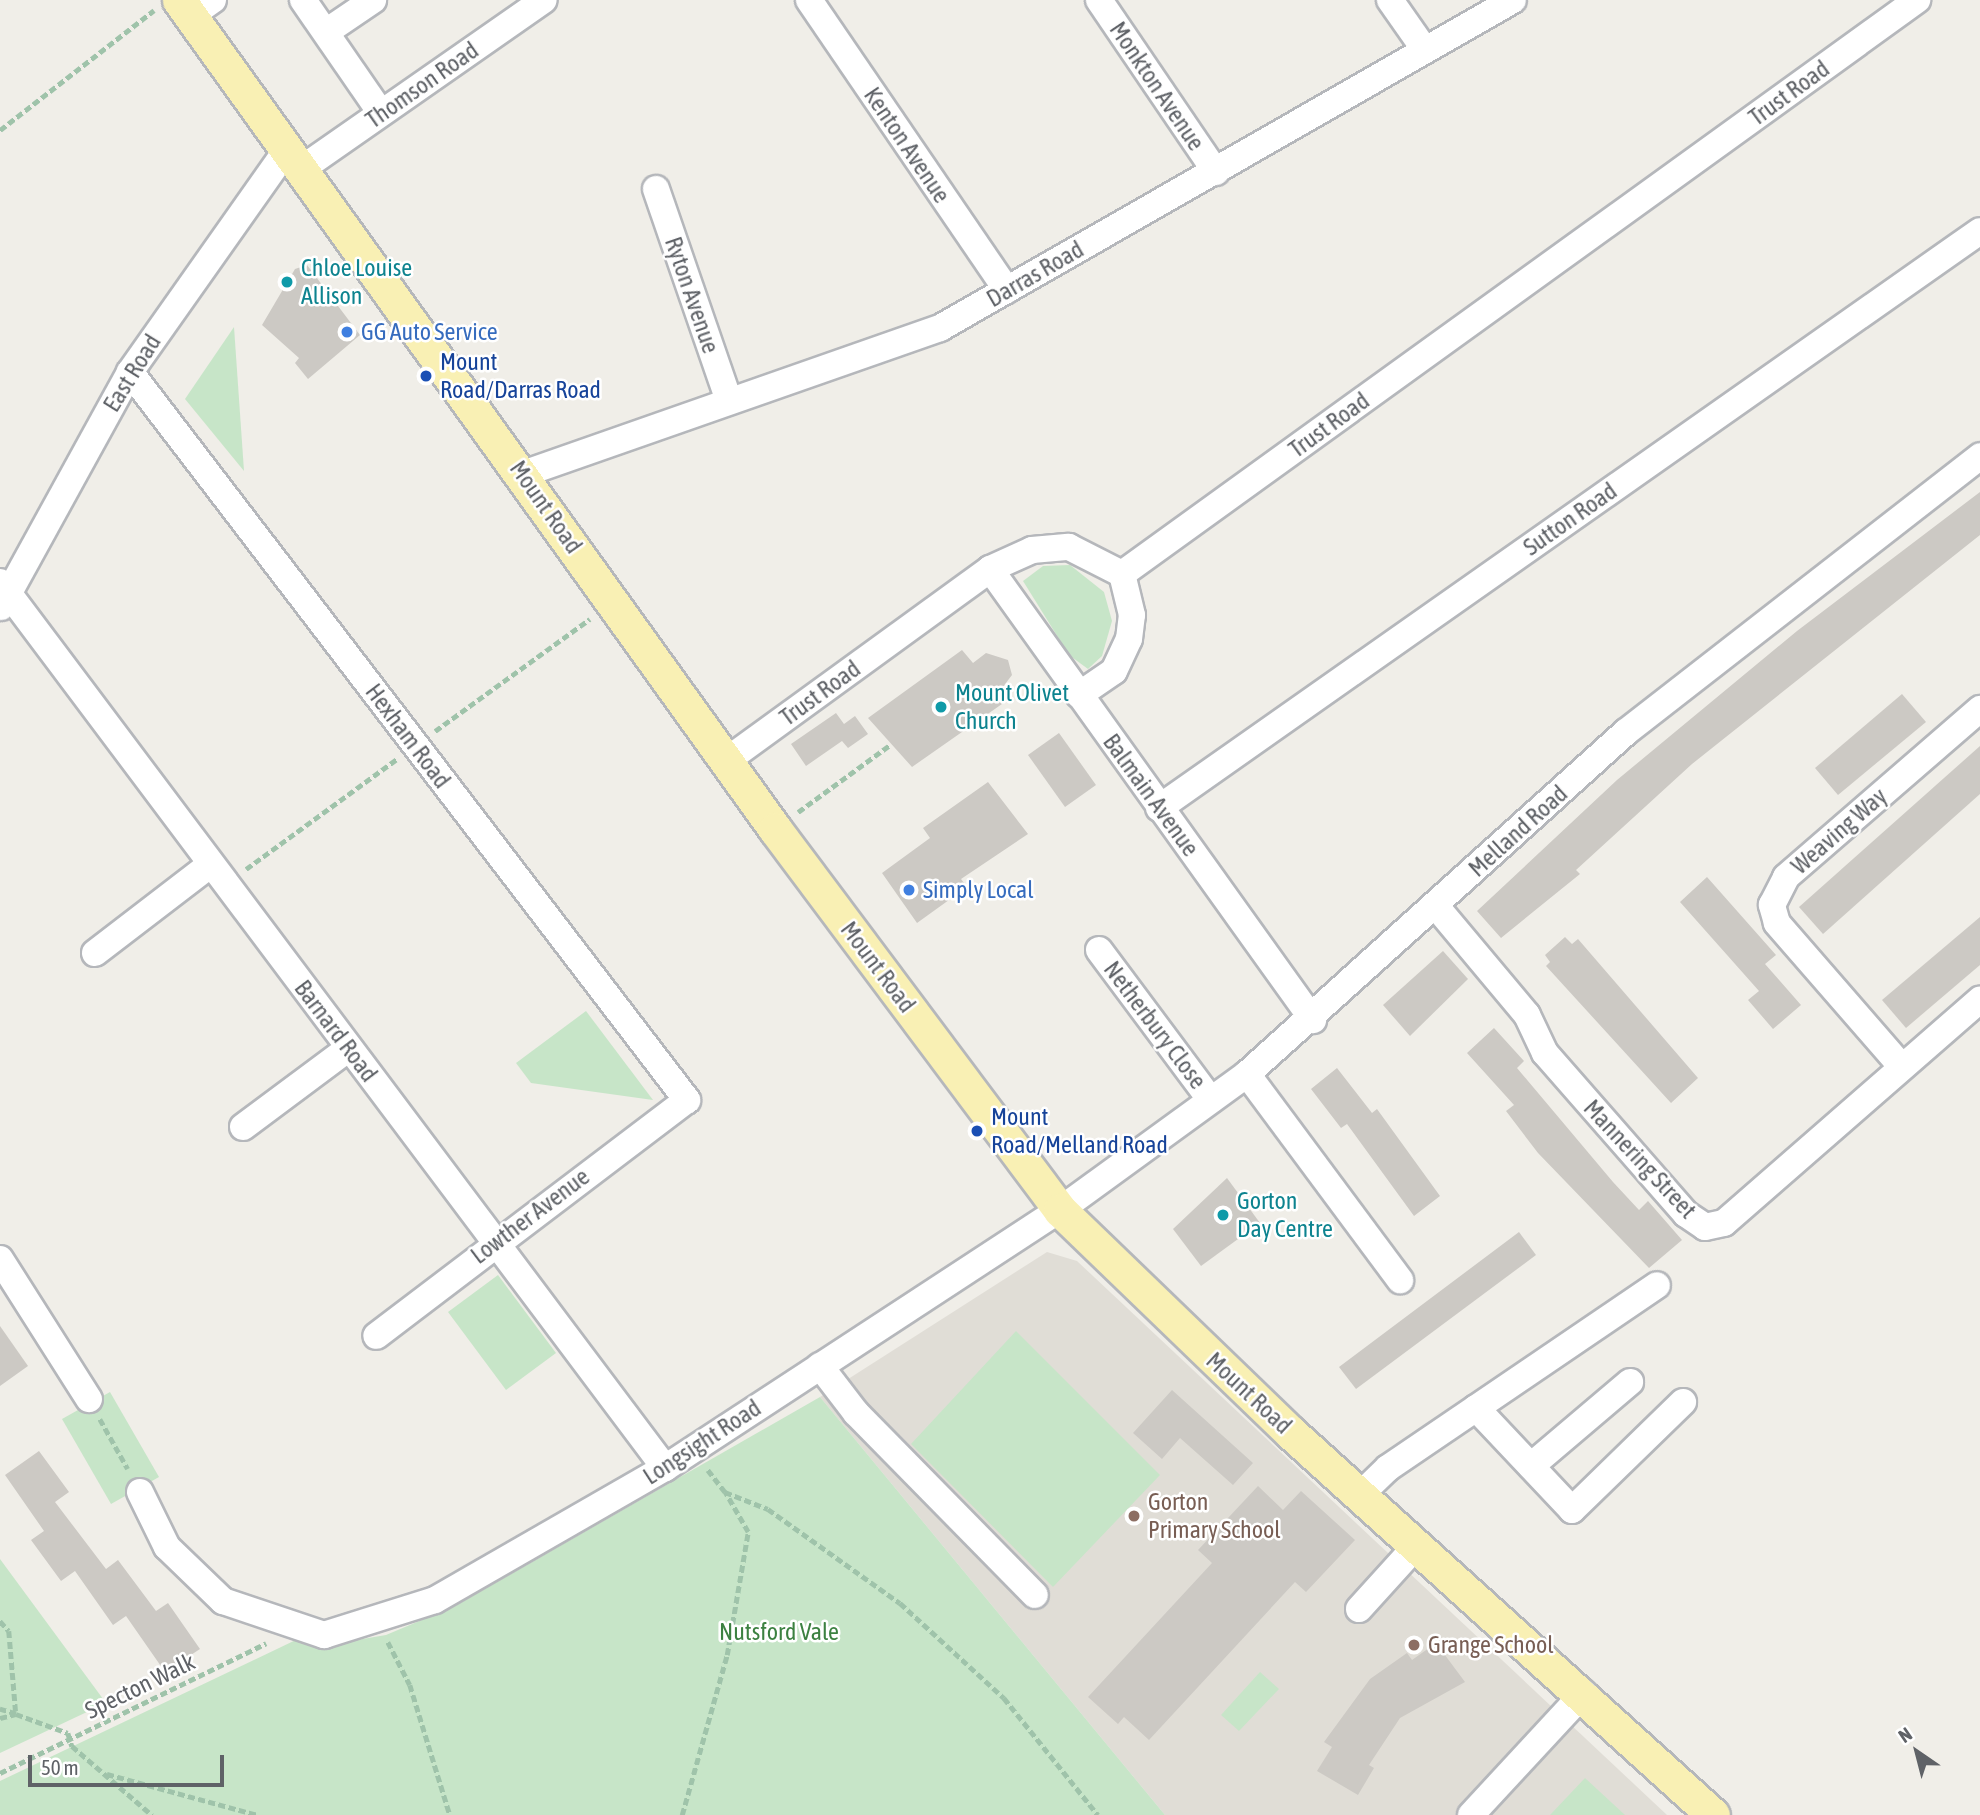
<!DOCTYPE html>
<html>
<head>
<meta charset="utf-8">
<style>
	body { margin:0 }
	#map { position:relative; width:1980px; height:1815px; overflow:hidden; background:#f0eee8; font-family:"Asap Condensed",sans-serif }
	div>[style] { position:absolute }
	.education>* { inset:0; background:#e0ddd6 }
	.green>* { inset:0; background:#c7e5c8 }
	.building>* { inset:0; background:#ccc9c4 }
	.path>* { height:4.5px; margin-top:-2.25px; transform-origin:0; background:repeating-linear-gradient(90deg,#9fc3aa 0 7px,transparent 0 10.5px) }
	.roads { filter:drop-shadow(2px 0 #b5b7bb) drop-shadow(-2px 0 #b5b7bb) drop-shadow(0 2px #b5b7bb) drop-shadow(0 -2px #b5b7bb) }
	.minor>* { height:26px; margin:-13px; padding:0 13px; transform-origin:13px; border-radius:13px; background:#fff }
	.major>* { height:33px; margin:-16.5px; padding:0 16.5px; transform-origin:16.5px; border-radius:16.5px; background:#f9f0b4 }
	.dots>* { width:19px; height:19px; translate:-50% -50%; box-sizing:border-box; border:4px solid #fff; border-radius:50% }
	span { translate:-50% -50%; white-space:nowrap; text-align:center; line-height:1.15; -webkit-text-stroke:5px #fff; paint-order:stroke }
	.street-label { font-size:24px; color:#5f6267 }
	.culture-label { font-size:24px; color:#0d838f }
	.left { translate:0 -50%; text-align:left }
	.shop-label { font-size:24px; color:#366cbe }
	.transit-label { font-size:24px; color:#164399 }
	.education-label { font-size:24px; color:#785e54 }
	.park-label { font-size:24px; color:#3c8141 }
	.north { position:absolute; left:1882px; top:1717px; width:70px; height:70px; -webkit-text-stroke:5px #fff; paint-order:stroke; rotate:325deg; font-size:19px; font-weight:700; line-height:28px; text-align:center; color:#5f6267 }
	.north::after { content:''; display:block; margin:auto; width:24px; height:32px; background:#5f6267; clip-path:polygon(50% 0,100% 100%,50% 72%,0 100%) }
	.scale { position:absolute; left:28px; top:1755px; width:196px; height:32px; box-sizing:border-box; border:4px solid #5f6267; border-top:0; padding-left:9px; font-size:21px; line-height:24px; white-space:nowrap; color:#5f6267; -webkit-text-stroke:5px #fff; paint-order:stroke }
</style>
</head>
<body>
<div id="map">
	<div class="education">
		<div style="clip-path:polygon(1047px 1252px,1077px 1261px,1667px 1815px,1165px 1815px,820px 1397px)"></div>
	</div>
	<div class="green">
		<div style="clip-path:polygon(234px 327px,244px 471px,185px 399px)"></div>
		<div style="clip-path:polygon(1070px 565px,1104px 592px,1112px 621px,1102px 656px,1088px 669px,1069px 655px,1023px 581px,1043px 566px)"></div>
		<div style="clip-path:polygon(586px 1011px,653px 1100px,531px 1083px,516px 1063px)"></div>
		<div style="clip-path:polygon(498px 1275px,556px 1353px,506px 1390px,448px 1312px)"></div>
		<div style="clip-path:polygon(1016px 1331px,1160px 1475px,1053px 1587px,911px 1444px)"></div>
		<div style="clip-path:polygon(110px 1392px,159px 1477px,111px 1504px,62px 1419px)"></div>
		<div style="clip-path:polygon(820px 1397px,1165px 1815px,0 1815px,0 1781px,302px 1637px,339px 1643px,386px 1635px,455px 1606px)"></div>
		<div style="clip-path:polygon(0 1559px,106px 1703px,0 1753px)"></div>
		<div style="clip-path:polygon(1260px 1672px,1279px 1689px,1239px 1731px,1221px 1715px)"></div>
		<div style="clip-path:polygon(1585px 1778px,1625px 1815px,1550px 1815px)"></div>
	</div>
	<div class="building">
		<div style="clip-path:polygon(307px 265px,360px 335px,308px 379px,295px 363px,299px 358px,262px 325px,295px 269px)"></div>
		<div style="clip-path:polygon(1980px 492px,1980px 535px,1692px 764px,1576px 870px,1580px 874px,1501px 938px,1477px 911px,1617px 780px,1797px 631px)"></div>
		<div style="clip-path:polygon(962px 650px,973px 663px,986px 653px,1008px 660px,1012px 675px,996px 696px,1002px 704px,912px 767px,868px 718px)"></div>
		<div style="clip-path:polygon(1902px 694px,1926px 722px,1838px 795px,1815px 768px)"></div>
		<div style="clip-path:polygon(836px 713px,844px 724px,855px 716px,868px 734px,848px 748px,842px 741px,806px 766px,791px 744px)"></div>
		<div style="clip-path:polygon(1059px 733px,1096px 785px,1065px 807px,1028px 755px)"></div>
		<div style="clip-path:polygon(1980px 746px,1980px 794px,1823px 934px,1799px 907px)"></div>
		<div style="clip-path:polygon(988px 782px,1028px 834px,961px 879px,967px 887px,917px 923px,882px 873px,930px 838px,923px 828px)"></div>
		<div style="clip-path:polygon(1707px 877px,1776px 955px,1765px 964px,1801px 1005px,1773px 1029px,1748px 1000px,1759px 991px,1680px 902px)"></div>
		<div style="clip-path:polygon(1980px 917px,1980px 965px,1906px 1028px,1882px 1000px)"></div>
		<div style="clip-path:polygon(1565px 937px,1572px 944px,1578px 939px,1698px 1078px,1671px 1103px,1546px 966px,1550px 962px,1545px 955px)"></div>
		<div style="clip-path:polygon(1443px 951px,1468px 979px,1410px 1036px,1383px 1005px)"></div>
		<div style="clip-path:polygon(1494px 1028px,1524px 1061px,1517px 1068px,1613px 1182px,1639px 1210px,1648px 1201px,1682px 1240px,1649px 1268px,1538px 1153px,1506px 1111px,1514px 1105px,1467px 1053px)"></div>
		<div style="clip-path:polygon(1337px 1068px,1372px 1113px,1377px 1109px,1440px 1196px,1414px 1216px,1347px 1124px,1341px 1128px,1311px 1089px)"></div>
		<div style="clip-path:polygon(1227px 1178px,1260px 1223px,1201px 1266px,1173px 1229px)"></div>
		<div style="clip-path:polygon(1519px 1232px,1536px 1255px,1356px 1389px,1339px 1367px)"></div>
		<div style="clip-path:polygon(0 1326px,28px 1366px,0 1386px)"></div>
		<div style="clip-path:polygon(1172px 1390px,1253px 1463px,1233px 1485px,1180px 1438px,1162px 1459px,1133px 1433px)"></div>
		<div style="clip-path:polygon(39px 1451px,69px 1492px,55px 1502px,106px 1569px,118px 1560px,156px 1611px,168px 1603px,200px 1649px,165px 1672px,126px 1616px,113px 1625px,75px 1571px,61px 1581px,31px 1540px,44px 1531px,5px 1475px)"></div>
		<div style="clip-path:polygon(1258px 1486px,1283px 1510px,1301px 1491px,1355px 1540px,1306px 1592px,1295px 1582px,1149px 1740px,1124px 1717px,1118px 1724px,1088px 1697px,1212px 1563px,1198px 1550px)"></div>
		<div style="clip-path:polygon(1436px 1643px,1465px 1682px,1400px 1718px,1369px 1765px,1374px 1768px,1358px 1795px,1317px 1771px,1332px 1747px,1324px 1742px,1370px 1679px,1407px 1653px,1412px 1660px)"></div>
	</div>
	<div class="path">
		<div style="left:0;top:130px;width:195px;rotate:-37.9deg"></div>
		<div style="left:435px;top:731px;width:191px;rotate:-35.9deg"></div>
		<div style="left:798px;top:812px;width:114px;rotate:-36.1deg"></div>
		<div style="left:246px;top:869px;width:187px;rotate:-36.1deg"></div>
		<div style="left:100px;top:1419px;width:57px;rotate:60.8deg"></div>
		<div style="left:708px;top:1470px;width:28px;rotate:52deg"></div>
		<div style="left:725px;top:1492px;width:46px;rotate:21.6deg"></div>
		<div style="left:768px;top:1509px;width:162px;rotate:35.5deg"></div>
		<div style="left:900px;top:1603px;width:141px;rotate:42.4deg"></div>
		<div style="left:1004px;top:1698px;width:150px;rotate:51.2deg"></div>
		<div style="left:0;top:1621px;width:13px;rotate:48deg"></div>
		<div style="left:9px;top:1631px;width:83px;rotate:85.2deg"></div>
		<div style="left:16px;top:1714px;width:17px;rotate:-163deg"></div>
		<div style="left:388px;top:1642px;width:48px;rotate:62.9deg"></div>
		<div style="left:410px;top:1685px;width:136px;rotate:72.9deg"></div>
		<div style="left:0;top:1718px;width:16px;rotate:-14deg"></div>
		<div style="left:16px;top:1714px;width:55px;rotate:20.1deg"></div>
		<div style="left:68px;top:1733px;width:14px;rotate:73deg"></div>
		<div style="left:72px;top:1746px;width:106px;rotate:40.8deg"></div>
		<div style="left:0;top:1773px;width:296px;rotate:-26deg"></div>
		<div style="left:107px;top:1774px;width:156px;rotate:15.2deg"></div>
		<div style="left:682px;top:1815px;width:166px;rotate:-74.3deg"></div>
		<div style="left:727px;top:1655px;width:125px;rotate:-80.3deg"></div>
		<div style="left:748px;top:1532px;width:46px;rotate:-119.9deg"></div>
	</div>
	<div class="roads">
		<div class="minor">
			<div style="left:303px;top:0;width:137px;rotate:55.4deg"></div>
			<div style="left:809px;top:0;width:351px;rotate:55.7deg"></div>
			<div style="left:1099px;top:0;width:208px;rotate:55.8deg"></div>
			<div style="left:1390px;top:0;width:61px;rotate:55deg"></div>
			<div style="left:190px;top:16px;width:28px;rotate:-35deg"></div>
			<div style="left:326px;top:32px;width:57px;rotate:-34.2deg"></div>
			<div style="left:300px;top:170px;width:297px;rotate:-34.9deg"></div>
			<div style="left:656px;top:189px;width:224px;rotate:71deg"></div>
			<div style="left:130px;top:372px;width:917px;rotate:52.58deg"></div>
			<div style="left:687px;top:1100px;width:390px;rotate:142.8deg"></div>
			<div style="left:523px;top:474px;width:442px;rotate:-19.3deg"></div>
			<div style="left:940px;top:328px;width:660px;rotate:-29.79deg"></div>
			<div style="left:990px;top:569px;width:555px;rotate:54.39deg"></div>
			<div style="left:0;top:582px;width:1108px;rotate:53.11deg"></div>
			<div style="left:1px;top:607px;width:268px;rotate:-61.2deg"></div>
			<div style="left:130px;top:372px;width:271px;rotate:-54.8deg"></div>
			<div style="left:1079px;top:695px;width:42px;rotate:-34.4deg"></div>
			<div style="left:1114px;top:671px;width:35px;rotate:-65deg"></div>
			<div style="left:1129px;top:639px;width:24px;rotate:-83deg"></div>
			<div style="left:1132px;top:615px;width:42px;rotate:-103.7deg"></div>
			<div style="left:726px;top:761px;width:326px;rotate:-36deg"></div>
			<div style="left:990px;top:569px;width:46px;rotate:-24.3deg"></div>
			<div style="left:1032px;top:550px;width:37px;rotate:-5deg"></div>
			<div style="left:1069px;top:547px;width:59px;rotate:27deg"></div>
			<div style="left:1122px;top:574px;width:981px;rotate:-35.83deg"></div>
			<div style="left:1159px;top:808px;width:1003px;rotate:-35.1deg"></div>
			<div style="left:1435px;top:905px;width:143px;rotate:50.1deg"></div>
			<div style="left:1527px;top:1015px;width:42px;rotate:64.7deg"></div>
			<div style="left:1545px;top:1053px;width:214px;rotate:48.8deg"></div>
			<div style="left:1686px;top:1214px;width:23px;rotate:34deg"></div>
			<div style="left:1705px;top:1227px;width:19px;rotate:-12deg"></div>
			<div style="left:1724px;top:1223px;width:340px;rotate:-41.1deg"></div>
			<div style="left:1099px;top:950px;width:187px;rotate:53.3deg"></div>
			<div style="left:95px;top:953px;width:146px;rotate:-37.5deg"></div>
			<div style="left:1902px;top:1067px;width:191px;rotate:-131deg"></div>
			<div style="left:1777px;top:923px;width:19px;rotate:-106deg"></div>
			<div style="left:1772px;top:905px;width:31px;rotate:-63deg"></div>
			<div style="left:1786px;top:877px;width:257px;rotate:-40.9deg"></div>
			<div style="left:1247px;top:1074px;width:257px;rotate:53.4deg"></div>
			<div style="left:243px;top:1127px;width:132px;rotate:-36.7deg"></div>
			<div style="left:0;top:1259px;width:166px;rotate:57.6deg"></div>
			<div style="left:820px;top:1366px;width:59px;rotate:52.5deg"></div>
			<div style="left:856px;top:1413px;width:255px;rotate:45.5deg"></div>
			<div style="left:1476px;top:1408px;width:140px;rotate:46.7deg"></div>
			<div style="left:1572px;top:1510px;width:155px;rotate:-44.2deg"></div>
			<div style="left:1531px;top:1466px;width:130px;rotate:-40.3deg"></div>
			<div style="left:140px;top:1492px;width:61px;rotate:63.9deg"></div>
			<div style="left:167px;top:1547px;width:78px;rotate:44deg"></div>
			<div style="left:223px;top:1601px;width:107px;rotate:18.6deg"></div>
			<div style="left:324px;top:1635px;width:116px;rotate:-17.5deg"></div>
			<div style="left:435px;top:1600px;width:265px;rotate:-29.9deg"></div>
			<div style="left:665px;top:1468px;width:472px;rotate:-33.2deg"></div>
			<div style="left:1060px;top:1210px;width:231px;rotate:-36deg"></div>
			<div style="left:1247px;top:1074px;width:510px;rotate:-42.06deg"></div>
			<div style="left:1626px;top:732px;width:449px;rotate:-37.9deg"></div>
			<div style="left:1360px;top:1495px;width:39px;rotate:-44deg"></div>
			<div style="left:1388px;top:1468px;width:325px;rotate:-34.2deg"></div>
			<div style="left:1359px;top:1609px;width:86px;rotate:-47.8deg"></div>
			<div style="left:1471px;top:1815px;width:166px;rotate:-47.2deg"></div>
		</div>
		<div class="major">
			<div style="left:179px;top:0;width:1021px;rotate:54.29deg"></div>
			<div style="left:775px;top:829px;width:476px;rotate:53.2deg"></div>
			<div style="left:1060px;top:1210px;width:321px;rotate:44deg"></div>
			<div style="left:1291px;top:1433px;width:569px;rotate:42.15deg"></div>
		</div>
	</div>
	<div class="dots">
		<div style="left:287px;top:282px;background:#0f9aa8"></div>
		<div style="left:347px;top:332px;background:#3f7fe0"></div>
		<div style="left:426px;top:376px;background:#1a4fb4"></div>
		<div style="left:941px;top:707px;background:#0f9aa8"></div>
		<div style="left:909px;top:890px;background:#3f7fe0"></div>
		<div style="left:977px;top:1131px;background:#1a4fb4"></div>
		<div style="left:1223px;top:1215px;background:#0f9aa8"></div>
		<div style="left:1134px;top:1516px;background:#8d6e63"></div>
		<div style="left:1414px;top:1645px;background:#8d6e63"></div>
	</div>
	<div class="street-label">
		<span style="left:422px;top:85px;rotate:-35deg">Thomson Road</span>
		<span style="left:1157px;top:86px;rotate:56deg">Monkton Avenue</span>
		<span style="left:1789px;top:93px;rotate:-36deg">Trust Road</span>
		<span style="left:907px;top:145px;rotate:56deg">Kenton Avenue</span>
		<span style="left:1035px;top:274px;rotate:-30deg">Darras Road</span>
		<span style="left:692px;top:295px;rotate:71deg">Ryton Avenue</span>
		<span style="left:132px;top:373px;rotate:-58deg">East Road</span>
		<span style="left:1329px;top:425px;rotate:-36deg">Trust Road</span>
		<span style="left:546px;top:507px;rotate:55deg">Mount Road</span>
		<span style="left:1570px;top:519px;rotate:-35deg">Sutton Road</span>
		<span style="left:820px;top:693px;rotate:-36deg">Trust Road</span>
		<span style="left:408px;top:736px;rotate:53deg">Hexham Road</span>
		<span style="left:1151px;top:795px;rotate:54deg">Balmain Avenue</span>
		<span style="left:1518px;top:831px;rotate:-42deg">Melland Road</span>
		<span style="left:1839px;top:831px;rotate:-41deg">Weaving Way</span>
		<span style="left:878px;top:967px;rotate:53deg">Mount Road</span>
		<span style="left:1155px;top:1025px;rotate:53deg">Netherbury Close</span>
		<span style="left:336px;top:1031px;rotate:53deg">Barnard Road</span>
		<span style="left:1640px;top:1159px;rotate:47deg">Mannering Street</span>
		<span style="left:530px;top:1216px;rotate:-37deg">Lowther Avenue</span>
		<span style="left:1249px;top:1393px;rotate:43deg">Mount Road</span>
		<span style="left:702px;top:1442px;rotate:-33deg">Longsight Road</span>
		<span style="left:140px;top:1686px;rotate:-26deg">Specton Walk</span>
	</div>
	<div class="culture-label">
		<span class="left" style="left:301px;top:282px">Chloe Louise<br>Allison</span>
		<span class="left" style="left:955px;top:707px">Mount Olivet<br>Church</span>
		<span class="left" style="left:1237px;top:1215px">Gorton<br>Day Centre</span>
	</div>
	<div class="shop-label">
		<span class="left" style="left:361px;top:332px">GG Auto Service</span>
		<span class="left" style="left:923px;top:890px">Simply Local</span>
	</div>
	<div class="transit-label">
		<span class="left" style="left:440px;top:376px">Mount<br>Road/Darras Road</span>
		<span class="left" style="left:991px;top:1131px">Mount<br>Road/Melland Road</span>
	</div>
	<div class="education-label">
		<span class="left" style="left:1148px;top:1516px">Gorton<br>Primary School</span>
		<span class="left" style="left:1428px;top:1645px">Grange School</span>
	</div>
	<div class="park-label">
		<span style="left:779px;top:1632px">Nutsford Vale</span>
	</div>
	<div class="north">N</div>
	<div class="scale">50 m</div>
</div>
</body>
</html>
